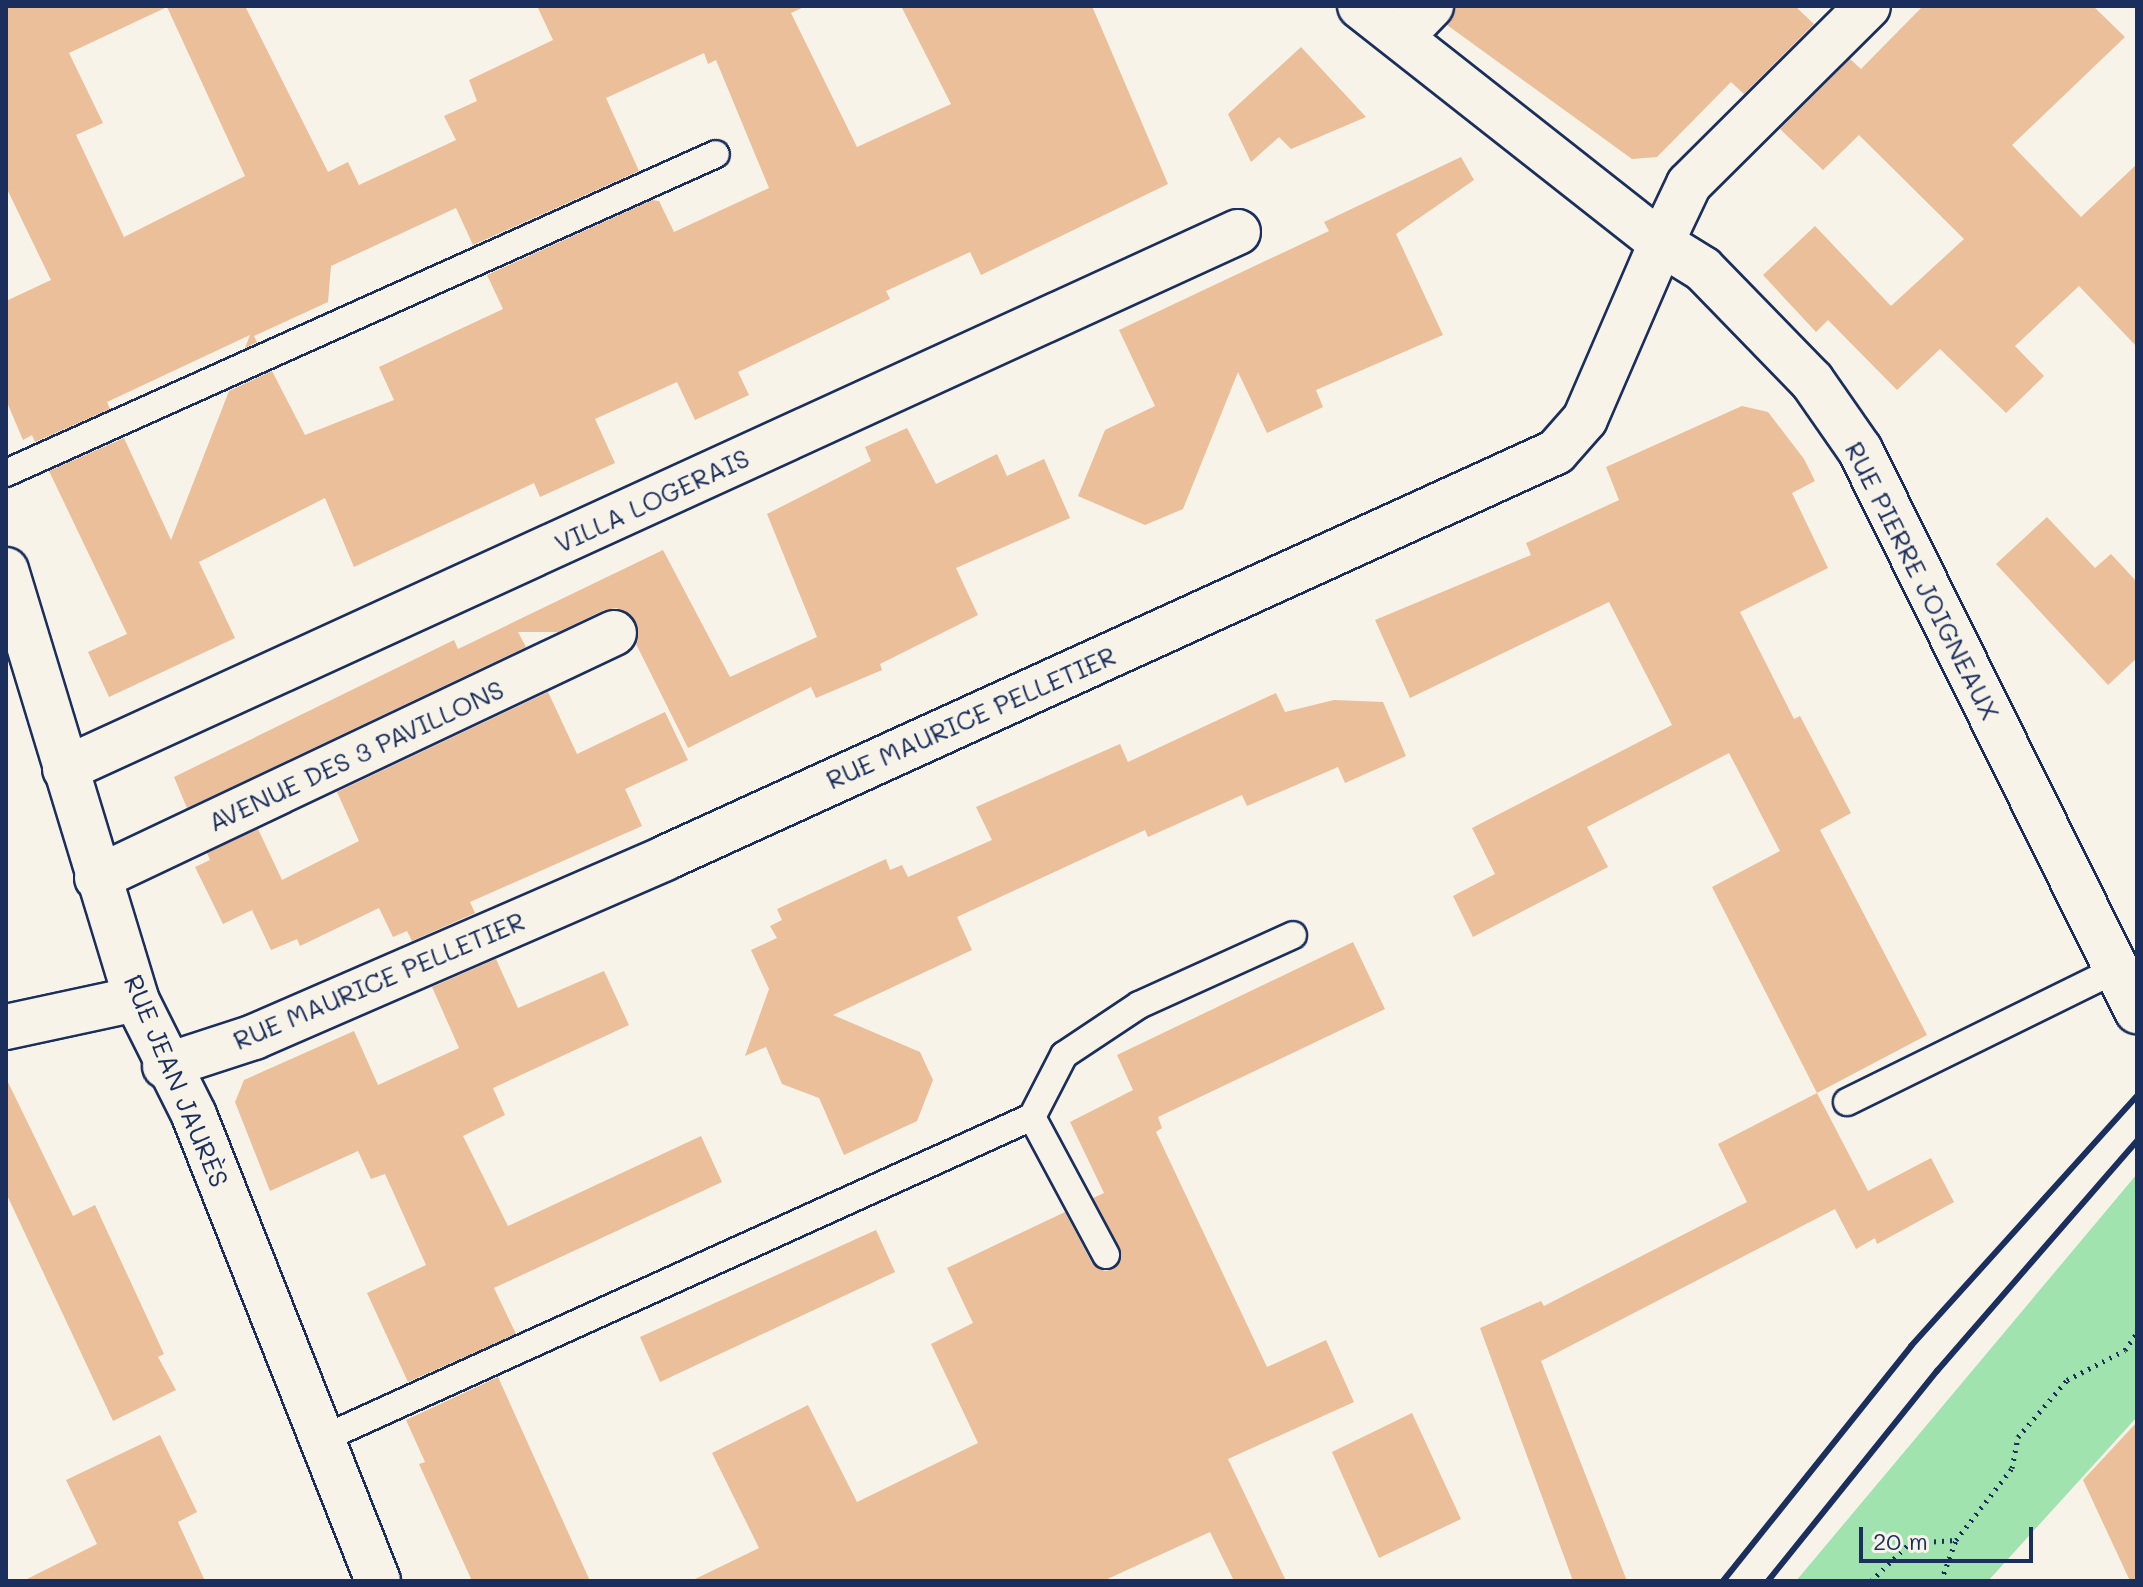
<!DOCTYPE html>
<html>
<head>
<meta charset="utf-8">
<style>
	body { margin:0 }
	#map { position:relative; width:2143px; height:1587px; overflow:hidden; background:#f7f3e8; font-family:Mali,sans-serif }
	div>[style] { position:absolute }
	.green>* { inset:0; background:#a0e3ae }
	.building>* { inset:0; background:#ebbf9a }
	.path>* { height:5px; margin-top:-2.5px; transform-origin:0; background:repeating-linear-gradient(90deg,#1b2f5e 0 2px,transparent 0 8px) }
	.roads { filter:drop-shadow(2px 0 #1b2f5e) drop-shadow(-2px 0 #1b2f5e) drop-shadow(0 2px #1b2f5e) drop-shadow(0 -2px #1b2f5e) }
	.service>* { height:26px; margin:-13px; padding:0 13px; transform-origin:13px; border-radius:13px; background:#f7f3e8 }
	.minor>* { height:44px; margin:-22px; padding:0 22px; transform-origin:22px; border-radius:22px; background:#f7f3e8 }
	.tertiary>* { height:44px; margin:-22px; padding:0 22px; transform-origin:22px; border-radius:22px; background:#f7f3e8 }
	.secondary>* { height:44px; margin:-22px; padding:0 22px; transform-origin:22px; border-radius:22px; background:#f7f3e8 }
	.rail>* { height:6px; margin:-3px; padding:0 3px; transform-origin:3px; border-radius:3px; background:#1b2f5e }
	span { translate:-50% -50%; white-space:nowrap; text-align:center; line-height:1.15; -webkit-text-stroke:7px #f7f3e8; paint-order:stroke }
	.street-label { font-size:26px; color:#1b2f5e }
	.frame { position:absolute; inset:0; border:8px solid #1b2f5e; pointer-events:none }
	.scale { position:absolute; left:1859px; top:1527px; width:174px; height:36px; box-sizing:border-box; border:4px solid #1b2f5e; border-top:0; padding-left:10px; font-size:24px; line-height:28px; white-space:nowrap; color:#1b2f5e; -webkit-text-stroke:6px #f7f3e8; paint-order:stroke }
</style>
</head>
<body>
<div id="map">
	<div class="green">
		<div style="clip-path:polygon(2137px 1174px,2137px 1417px,1988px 1581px,1796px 1581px)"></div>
	</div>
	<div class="building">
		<div style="clip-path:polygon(evenodd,6px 6px,245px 6px,328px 172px,348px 162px,359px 185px,456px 140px,444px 116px,477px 101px,469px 80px,553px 40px,537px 6px,806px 6px,791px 13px,857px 147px,951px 104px,901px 6px,1092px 6px,1168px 184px,981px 275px,970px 252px,886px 291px,890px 299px,738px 372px,749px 395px,695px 420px,677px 382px,595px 419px,615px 463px,540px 497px,534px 483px,354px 567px,325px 498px,199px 562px,235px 638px,109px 697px,88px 652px,127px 634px,49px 471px,124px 438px,171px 540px,229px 391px,272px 371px,305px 435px,394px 400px,379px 367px,503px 309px,487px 275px,652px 200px,659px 201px,674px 232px,769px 188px,716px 60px,708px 64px,704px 53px,606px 98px,639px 171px,473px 245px,456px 208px,331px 266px,328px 302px,254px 336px,257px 342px,245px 348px,250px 335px,107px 402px,110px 409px,35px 442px,32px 435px,23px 440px,6px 400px,6px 301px,51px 280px,6px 187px,6px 6px,167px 7px,245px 176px,124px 237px,76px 135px,103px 123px,69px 53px,167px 7px)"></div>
		<div style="clip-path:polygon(1455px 6px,1795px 6px,1814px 24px,1744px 94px,1731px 82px,1657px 157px,1632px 159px,1447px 25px)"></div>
		<div style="clip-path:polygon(1923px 6px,2093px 6px,2125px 37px,2012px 145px,2081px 217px,2137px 164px,2137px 347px,2079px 286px,2015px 346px,2044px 376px,2006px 413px,1940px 349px,1897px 390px,1828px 320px,1816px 332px,1763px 275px,1815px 226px,1891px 306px,1964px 239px,1859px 135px,1823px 170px,1780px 129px,1850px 59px,1861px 69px)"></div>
		<div style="clip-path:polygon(1301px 47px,1366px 117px,1291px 149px,1279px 137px,1251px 162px,1228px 114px)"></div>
		<div style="clip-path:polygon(1461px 157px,1474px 180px,1396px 234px,1443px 335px,1316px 390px,1323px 407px,1267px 433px,1238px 372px,1183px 509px,1145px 525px,1078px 496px,1105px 430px,1155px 406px,1119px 330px,1329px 231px,1324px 222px)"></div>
		<div style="clip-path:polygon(1742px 406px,1768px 412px,1804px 459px,1815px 481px,1792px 493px,1828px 568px,1740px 612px,1794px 719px,1800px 716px,1851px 813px,1820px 830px,1927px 1035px,1817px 1093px,1868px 1191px,1931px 1158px,1954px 1202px,1877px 1244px,1875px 1238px,1856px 1249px,1835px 1209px,1541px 1361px,1627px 1581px,1573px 1581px,1480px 1328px,1541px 1301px,1544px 1306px,1747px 1202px,1718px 1144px,1817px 1093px,1712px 887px,1780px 851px,1729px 753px,1587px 827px,1608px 867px,1473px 937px,1453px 896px,1495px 874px,1472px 828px,1672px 725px,1609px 602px,1410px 698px,1375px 620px,1531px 555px,1526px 543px,1619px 500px,1606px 467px)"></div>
		<div style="clip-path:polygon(907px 428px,936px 484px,997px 454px,1007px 476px,1044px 459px,1070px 518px,956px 568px,978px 615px,880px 664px,882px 670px,816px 698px,811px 687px,688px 748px,636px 644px,636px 622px,617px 608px,604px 610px,558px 632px,518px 632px,526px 647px,187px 808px,174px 777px,454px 640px,458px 649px,663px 550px,730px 677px,817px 637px,767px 514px,871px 461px,865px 447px)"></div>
		<div style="clip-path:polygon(2047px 517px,2095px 568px,2111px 554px,2137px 582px,2137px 658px,2108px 685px,1996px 564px)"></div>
		<div style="clip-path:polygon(548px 692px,577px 754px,665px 712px,688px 760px,625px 789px,642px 826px,470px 902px,475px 913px,412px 941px,407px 931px,393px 937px,379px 908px,300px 946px,297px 939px,271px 950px,252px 910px,223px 924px,195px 867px,210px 860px,207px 853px,258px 829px,282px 880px,359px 841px,337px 792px)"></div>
		<div style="clip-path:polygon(1276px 693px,1285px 712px,1334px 700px,1383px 702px,1406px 756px,1345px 783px,1338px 767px,1247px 806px,1242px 795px,1148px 837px,1145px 830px,957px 917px,972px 950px,833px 1015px,920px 1052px,933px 1080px,917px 1121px,844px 1155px,819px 1098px,782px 1084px,766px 1047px,745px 1056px,769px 989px,751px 950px,777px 938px,770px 926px,782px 920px,777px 909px,886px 859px,890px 870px,902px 865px,908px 877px,992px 840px,976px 807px,1120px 744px,1128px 762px)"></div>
		<div style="clip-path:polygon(1353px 942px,1385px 1009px,1158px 1117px,1162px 1128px,1156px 1132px,1267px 1367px,1326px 1340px,1354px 1402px,1228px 1459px,1286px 1581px,1234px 1581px,1210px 1532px,1103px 1581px,691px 1581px,759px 1548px,712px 1453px,808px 1405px,857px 1502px,978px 1443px,931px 1344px,973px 1323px,947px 1268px,1065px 1212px,1092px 1263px,1105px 1271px,1114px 1269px,1120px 1248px,1093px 1198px,1104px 1193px,1070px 1122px,1133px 1090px,1117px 1055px)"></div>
		<div style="clip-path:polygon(496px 959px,518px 1008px,604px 971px,629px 1025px,493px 1088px,505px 1115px,463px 1136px,508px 1226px,701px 1136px,722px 1182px,494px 1288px,516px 1334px,408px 1382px,367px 1293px,426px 1265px,385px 1174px,371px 1179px,358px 1151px,270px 1191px,235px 1102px,244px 1080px,354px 1031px,378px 1085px,459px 1048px,432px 987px)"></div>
		<div style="clip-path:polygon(6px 1078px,73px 1216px,95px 1205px,164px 1354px,158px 1357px,176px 1390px,113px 1421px,6px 1193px)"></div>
		<div style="clip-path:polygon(876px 1230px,895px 1272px,660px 1382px,640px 1337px)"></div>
		<div style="clip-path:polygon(498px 1377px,590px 1581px,472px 1581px,419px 1464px,425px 1462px,406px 1420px)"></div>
		<div style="clip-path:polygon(1412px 1413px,1461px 1519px,1379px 1558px,1332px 1452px)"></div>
		<div style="clip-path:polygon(2137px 1422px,2137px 1581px,2130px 1581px,2083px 1480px)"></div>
		<div style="clip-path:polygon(160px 1435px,197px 1512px,178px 1522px,205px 1581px,23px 1581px,97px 1544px,66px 1480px)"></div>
	</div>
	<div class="path">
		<div style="left:1871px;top:1581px;width:54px;rotate:-44.3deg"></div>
		<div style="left:1910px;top:1543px;width:46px;rotate:-3.7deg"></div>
		<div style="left:1941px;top:1581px;width:44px;rotate:-69.9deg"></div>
		<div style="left:1956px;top:1540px;width:91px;rotate:-52.1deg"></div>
		<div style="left:2012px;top:1468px;width:32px;rotate:-79deg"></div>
		<div style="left:2018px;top:1437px;width:75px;rotate:-49.3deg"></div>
		<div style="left:2067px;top:1380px;width:65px;rotate:-27.3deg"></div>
		<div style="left:2125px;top:1350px;width:21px;rotate:-55deg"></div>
	</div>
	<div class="roads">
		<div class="service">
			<div style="left:6px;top:473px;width:778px;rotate:-24.19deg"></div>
			<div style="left:1847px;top:1102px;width:301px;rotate:-26.2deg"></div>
			<div style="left:1106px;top:1255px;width:157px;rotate:-118.2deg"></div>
			<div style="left:1032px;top:1117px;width:70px;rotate:-62.7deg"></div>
			<div style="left:1064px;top:1055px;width:90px;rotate:-33.7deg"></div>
			<div style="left:1139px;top:1005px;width:169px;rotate:-24.4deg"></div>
			<div style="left:322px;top:1439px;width:780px;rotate:-24.4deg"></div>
		</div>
		<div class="minor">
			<div style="left:1402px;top:36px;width:42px;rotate:-46deg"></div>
			<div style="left:6px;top:570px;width:448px;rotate:73.1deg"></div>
			<div style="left:136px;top:999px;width:130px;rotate:63.4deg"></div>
			<div style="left:194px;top:1115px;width:501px;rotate:68.45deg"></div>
			<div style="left:65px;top:769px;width:1290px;rotate:-24.6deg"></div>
			<div style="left:97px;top:878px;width:572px;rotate:-25.36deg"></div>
			<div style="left:6px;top:1027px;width:133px;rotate:-12.2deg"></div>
			<div style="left:165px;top:1066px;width:94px;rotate:-18deg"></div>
			<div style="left:254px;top:1037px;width:448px;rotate:-23.5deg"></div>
			<div style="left:665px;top:858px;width:979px;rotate:-24.5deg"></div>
			<div style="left:1556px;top:452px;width:44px;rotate:-48.7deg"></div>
			<div style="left:1585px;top:419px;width:192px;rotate:-66.6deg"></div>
		</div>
		<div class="tertiary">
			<div style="left:1360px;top:6px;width:383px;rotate:38.2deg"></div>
			<div style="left:1661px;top:243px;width:49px;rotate:31.8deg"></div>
			<div style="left:1703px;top:269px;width:156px;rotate:45.8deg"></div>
			<div style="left:1812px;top:381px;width:84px;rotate:55.2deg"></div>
			<div style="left:1860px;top:450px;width:626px;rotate:63.72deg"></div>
		</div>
		<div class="secondary">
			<div style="left:1661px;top:243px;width:65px;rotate:-64.6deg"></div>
			<div style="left:1689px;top:184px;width:252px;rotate:-44.8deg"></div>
		</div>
	</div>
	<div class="rail">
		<div style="left:1723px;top:1581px;width:301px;rotate:-51.3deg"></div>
		<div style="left:1911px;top:1346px;width:337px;rotate:-47.9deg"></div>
		<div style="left:1768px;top:1581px;width:270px;rotate:-51.2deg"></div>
		<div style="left:1937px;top:1371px;width:305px;rotate:-49deg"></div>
	</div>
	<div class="street-label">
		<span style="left:652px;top:501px;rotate:-25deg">VILLA LOGERAIS</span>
		<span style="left:1922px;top:581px;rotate:63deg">RUE PIERRE JOIGNEAUX</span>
		<span style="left:971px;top:718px;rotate:-24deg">RUE MAURICE PELLETIER</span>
		<span style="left:356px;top:756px;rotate:-25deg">AVENUE DES 3 PAVILLONS</span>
		<span style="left:379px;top:981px;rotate:-23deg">RUE MAURICE PELLETIER</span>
		<span style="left:176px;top:1081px;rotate:67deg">RUE JEAN JAURÈS</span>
	</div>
	<div class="frame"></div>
	<div class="scale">20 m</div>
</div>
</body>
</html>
